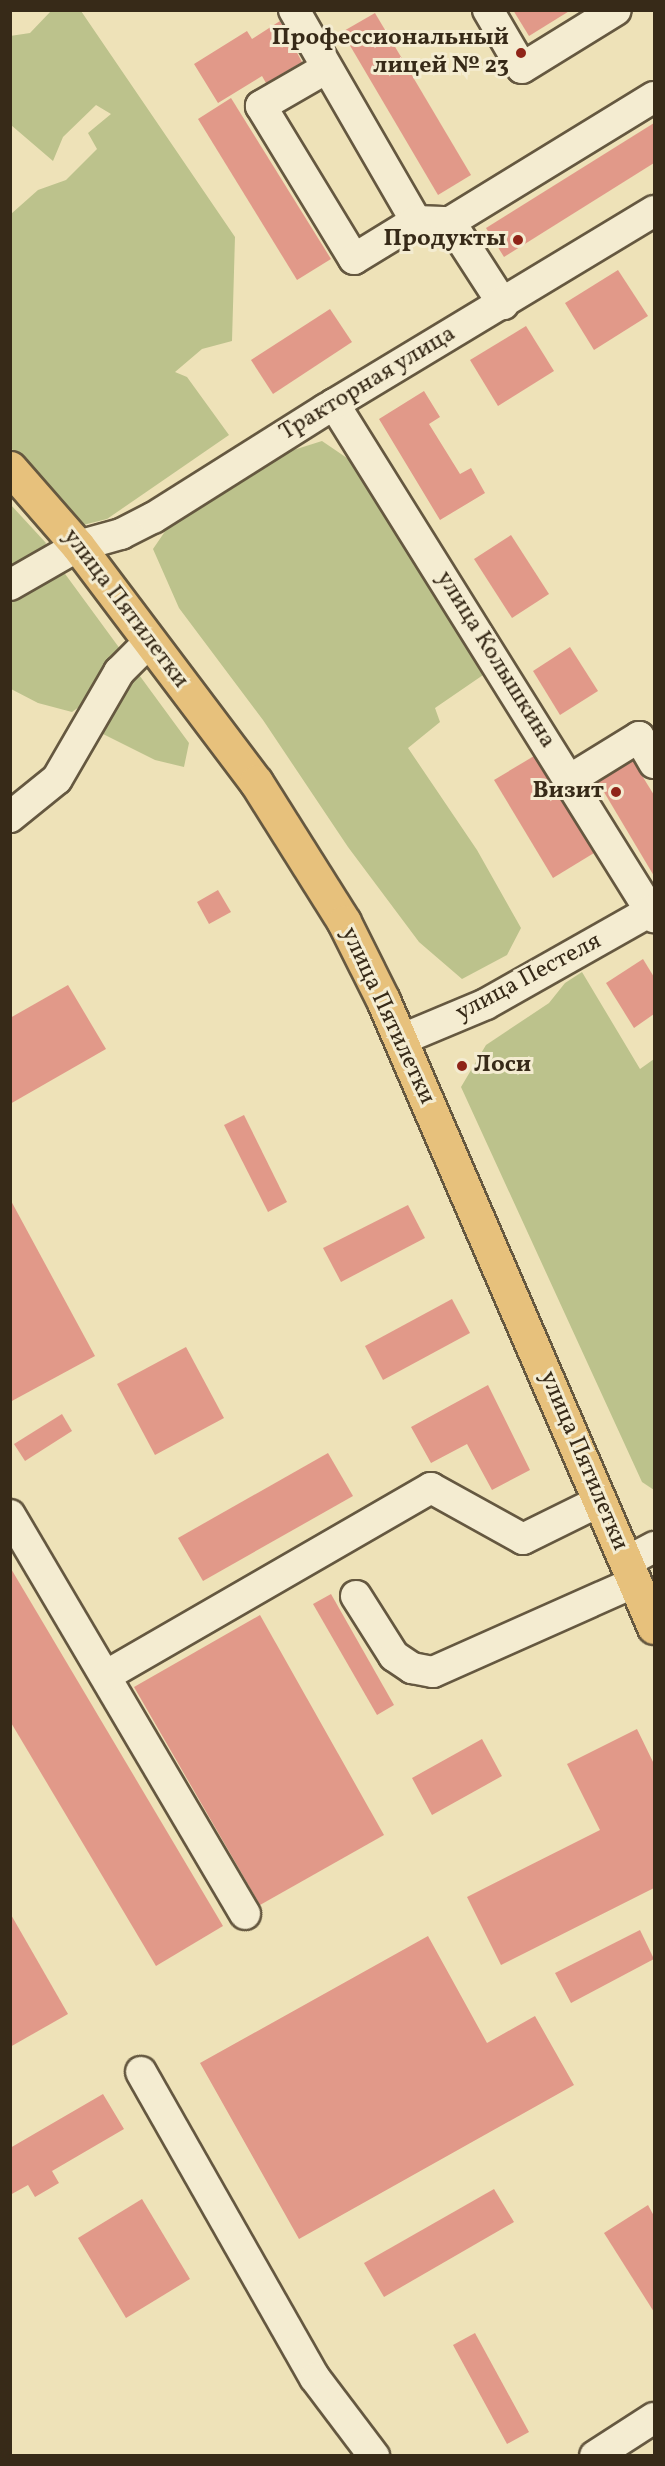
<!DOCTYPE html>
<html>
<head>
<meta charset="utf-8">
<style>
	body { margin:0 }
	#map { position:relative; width:665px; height:2466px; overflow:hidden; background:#eee2b8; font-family:Vollkorn,serif }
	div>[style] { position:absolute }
	.green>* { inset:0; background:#bcc28c }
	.building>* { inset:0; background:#e19989 }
	.roads { filter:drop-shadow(2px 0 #655840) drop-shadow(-2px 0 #655840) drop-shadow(0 2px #655840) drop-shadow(0 -2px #655840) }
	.minor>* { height:30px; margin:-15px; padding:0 15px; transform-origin:15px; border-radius:15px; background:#f4ecd1 }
	.major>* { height:33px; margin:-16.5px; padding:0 16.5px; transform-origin:16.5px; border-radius:16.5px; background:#e7c17c }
	.dots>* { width:16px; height:16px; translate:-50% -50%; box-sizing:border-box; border:3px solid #f4ecd1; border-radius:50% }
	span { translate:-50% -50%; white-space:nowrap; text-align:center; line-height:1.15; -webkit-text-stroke:6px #f4ecd1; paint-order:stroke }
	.poi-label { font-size:24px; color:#372a18; font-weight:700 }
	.right { translate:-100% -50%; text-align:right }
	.left { translate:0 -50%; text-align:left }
	.street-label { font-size:24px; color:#372a18 }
	.frame { position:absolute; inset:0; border:12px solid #372a18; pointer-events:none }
</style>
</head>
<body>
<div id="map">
	<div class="green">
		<div style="clip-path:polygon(51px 11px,81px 11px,235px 237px,232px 341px,202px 349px,175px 372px,187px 377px,229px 435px,107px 519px,79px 526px,11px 448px,11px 214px,38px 190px,66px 180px,97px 149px,88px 133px,111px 114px,96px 105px,63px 137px,53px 161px,11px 125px,10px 36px,30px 33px)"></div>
		<div style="clip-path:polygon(322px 441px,369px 473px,486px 673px,435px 708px,440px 722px,408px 748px,477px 850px,521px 928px,507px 955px,462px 979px,419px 942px,348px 847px,263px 720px,179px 608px,153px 549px,168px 527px,284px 453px)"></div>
		<div style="clip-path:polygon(10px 504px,46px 543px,40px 555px,19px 566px,11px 565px)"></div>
		<div style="clip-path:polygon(60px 567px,189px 743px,184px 767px,155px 760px,103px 734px,101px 711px,86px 702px,72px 712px,38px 703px,11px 689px,11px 598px)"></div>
		<div style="clip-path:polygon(582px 972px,640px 1069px,654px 1059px,654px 1490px,642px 1482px,461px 1087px,486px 1045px,549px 1003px,565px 983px)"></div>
	</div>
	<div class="building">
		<div style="clip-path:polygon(513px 10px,571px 10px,529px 36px)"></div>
		<div style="clip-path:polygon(375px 13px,471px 175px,438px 195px,342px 32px)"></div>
		<div style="clip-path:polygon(280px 21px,302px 62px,266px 83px,262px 76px,218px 103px,194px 64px,247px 31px,252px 39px)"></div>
		<div style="clip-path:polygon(231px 98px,331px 259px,297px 280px,198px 119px)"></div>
		<div style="clip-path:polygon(654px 123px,654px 163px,504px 257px,486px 228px)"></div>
		<div style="clip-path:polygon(618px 270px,648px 316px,594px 350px,565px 303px)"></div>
		<div style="clip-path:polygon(330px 309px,352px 342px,273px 394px,251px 360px)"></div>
		<div style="clip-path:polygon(526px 326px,554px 371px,498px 406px,470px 360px)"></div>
		<div style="clip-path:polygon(424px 391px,440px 417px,429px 424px,460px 474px,471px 468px,485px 493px,440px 520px,379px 419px)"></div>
		<div style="clip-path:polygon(511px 535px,549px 594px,512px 618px,474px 559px)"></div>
		<div style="clip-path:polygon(570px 647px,598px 691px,560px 715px,533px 671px)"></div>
		<div style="clip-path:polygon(534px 756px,594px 853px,553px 878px,494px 780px)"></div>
		<div style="clip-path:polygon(633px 761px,654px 795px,654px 876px,598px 782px)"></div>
		<div style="clip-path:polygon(218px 890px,231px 912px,209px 924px,197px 902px)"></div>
		<div style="clip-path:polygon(643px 959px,654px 977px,654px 1014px,634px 1028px,606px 983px)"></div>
		<div style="clip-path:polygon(68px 985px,106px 1049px,10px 1104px,10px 1018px)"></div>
		<div style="clip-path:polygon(244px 1115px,287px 1202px,268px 1212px,224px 1125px)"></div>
		<div style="clip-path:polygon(10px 1199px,95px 1356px,10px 1402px)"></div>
		<div style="clip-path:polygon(408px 1205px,425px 1238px,341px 1282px,323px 1248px)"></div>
		<div style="clip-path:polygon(452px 1299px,470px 1333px,383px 1380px,365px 1346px)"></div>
		<div style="clip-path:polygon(186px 1347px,224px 1418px,155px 1455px,117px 1384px)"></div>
		<div style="clip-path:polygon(488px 1385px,530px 1470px,492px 1490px,467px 1444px,431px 1463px,411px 1427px)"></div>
		<div style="clip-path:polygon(62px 1414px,72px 1431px,25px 1461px,14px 1444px)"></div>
		<div style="clip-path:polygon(328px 1453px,353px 1496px,203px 1581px,178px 1538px)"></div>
		<div style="clip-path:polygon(10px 1567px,223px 1926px,156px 1966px,10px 1721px)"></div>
		<div style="clip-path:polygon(331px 1594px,394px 1705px,377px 1715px,313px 1604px)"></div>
		<div style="clip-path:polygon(260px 1615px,384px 1835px,260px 1905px,134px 1687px)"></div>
		<div style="clip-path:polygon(637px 1729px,654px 1764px,654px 1888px,501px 1965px,467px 1897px,600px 1830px,567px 1764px)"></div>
		<div style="clip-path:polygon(482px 1739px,502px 1776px,432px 1815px,412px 1778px)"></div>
		<div style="clip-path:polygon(10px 1913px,68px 2014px,10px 2047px)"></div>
		<div style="clip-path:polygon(640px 1930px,654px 1959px,571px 2003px,555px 1973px)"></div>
		<div style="clip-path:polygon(428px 1936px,487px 2043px,535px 2016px,574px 2085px,299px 2239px,200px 2063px)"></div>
		<div style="clip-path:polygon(103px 2094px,124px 2129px,52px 2171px,59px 2183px,35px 2197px,28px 2185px,10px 2195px,10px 2148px)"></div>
		<div style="clip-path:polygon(494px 2189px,514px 2222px,384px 2297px,364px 2263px)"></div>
		<div style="clip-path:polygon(142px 2199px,190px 2279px,126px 2318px,78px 2238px)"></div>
		<div style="clip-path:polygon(648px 2205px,654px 2216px,654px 2312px,604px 2233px)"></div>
		<div style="clip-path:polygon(475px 2333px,529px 2432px,507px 2444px,453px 2345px)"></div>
	</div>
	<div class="roads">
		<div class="minor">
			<div style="left:294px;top:10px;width:244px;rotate:60deg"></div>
			<div style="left:416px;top:221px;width:34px;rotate:2deg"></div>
			<div style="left:450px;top:222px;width:98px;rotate:57.1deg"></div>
			<div style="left:488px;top:10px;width:67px;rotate:59.6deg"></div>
			<div style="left:522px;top:68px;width:110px;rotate:-31.7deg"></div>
			<div style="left:325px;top:69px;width:74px;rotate:150deg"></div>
			<div style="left:261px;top:106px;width:179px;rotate:58.7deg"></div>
			<div style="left:354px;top:259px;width:73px;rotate:-31.5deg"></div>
			<div style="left:450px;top:222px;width:239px;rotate:-31.5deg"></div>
			<div style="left:334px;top:404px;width:605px;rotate:58.04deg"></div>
			<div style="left:10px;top:585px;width:78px;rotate:-29.8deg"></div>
			<div style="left:78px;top:546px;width:45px;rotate:-15.6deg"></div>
			<div style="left:121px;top:534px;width:36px;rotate:-27deg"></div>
			<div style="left:153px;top:518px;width:204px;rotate:-32.2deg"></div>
			<div style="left:326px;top:409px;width:383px;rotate:-31.1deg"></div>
			<div style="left:571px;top:779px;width:80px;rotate:-31.7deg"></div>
			<div style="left:639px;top:737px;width:30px;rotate:60deg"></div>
			<div style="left:10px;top:817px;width:60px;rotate:-39deg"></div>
			<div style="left:57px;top:779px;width:124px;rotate:-59.9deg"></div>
			<div style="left:119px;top:672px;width:44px;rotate:-45deg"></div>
			<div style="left:400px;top:1040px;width:93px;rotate:-22.7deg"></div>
			<div style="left:486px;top:1004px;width:193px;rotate:-29.5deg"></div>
			<div style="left:10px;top:1515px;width:463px;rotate:59.5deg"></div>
			<div style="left:626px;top:1562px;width:32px;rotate:-28deg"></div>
			<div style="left:356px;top:1596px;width:71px;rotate:57.7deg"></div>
			<div style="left:394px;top:1656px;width:22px;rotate:34deg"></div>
			<div style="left:412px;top:1668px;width:21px;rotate:11deg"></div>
			<div style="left:433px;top:1672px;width:221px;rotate:-24deg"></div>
			<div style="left:107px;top:1675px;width:374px;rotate:-30deg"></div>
			<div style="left:431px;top:1488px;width:105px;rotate:29deg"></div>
			<div style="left:523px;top:1539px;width:86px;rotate:-26.3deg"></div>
			<div style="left:141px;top:2072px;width:352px;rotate:60.4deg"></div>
			<div style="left:315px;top:2378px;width:98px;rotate:52.9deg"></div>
			<div style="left:595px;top:2456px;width:70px;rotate:-32.8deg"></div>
		</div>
		<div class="major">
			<div style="left:10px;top:468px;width:103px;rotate:48.9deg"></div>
			<div style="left:78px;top:546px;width:296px;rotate:53deg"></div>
			<div style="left:256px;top:782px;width:165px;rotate:57.8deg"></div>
			<div style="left:344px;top:922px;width:87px;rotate:63.4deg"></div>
			<div style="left:383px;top:1000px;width:683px;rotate:66.63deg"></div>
		</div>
	</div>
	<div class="dots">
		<div style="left:521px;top:53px;background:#8f2418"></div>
		<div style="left:518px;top:240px;background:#8f2418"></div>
		<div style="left:616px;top:792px;background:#8f2418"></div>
		<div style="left:462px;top:1066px;background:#8f2418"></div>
	</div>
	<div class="poi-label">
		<span class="right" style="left:509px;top:53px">Профессиональный<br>лицей № 23</span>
		<span class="right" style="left:506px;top:240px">Продукты</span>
		<span class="right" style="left:604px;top:792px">Визит</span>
		<span class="left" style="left:474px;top:1066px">Лоси</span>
	</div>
	<div class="street-label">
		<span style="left:368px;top:384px;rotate:-31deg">Тракторная улица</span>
		<span style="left:125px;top:609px;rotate:53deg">улица Пятилетки</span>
		<span style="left:495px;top:660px;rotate:58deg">улица Колышкина</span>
		<span style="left:529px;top:978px;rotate:-28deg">улица Пестеля</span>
		<span style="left:387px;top:1016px;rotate:65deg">улица Пятилетки</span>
		<span style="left:583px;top:1461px;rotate:67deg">улица Пятилетки</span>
	</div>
	<div class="frame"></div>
</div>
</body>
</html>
